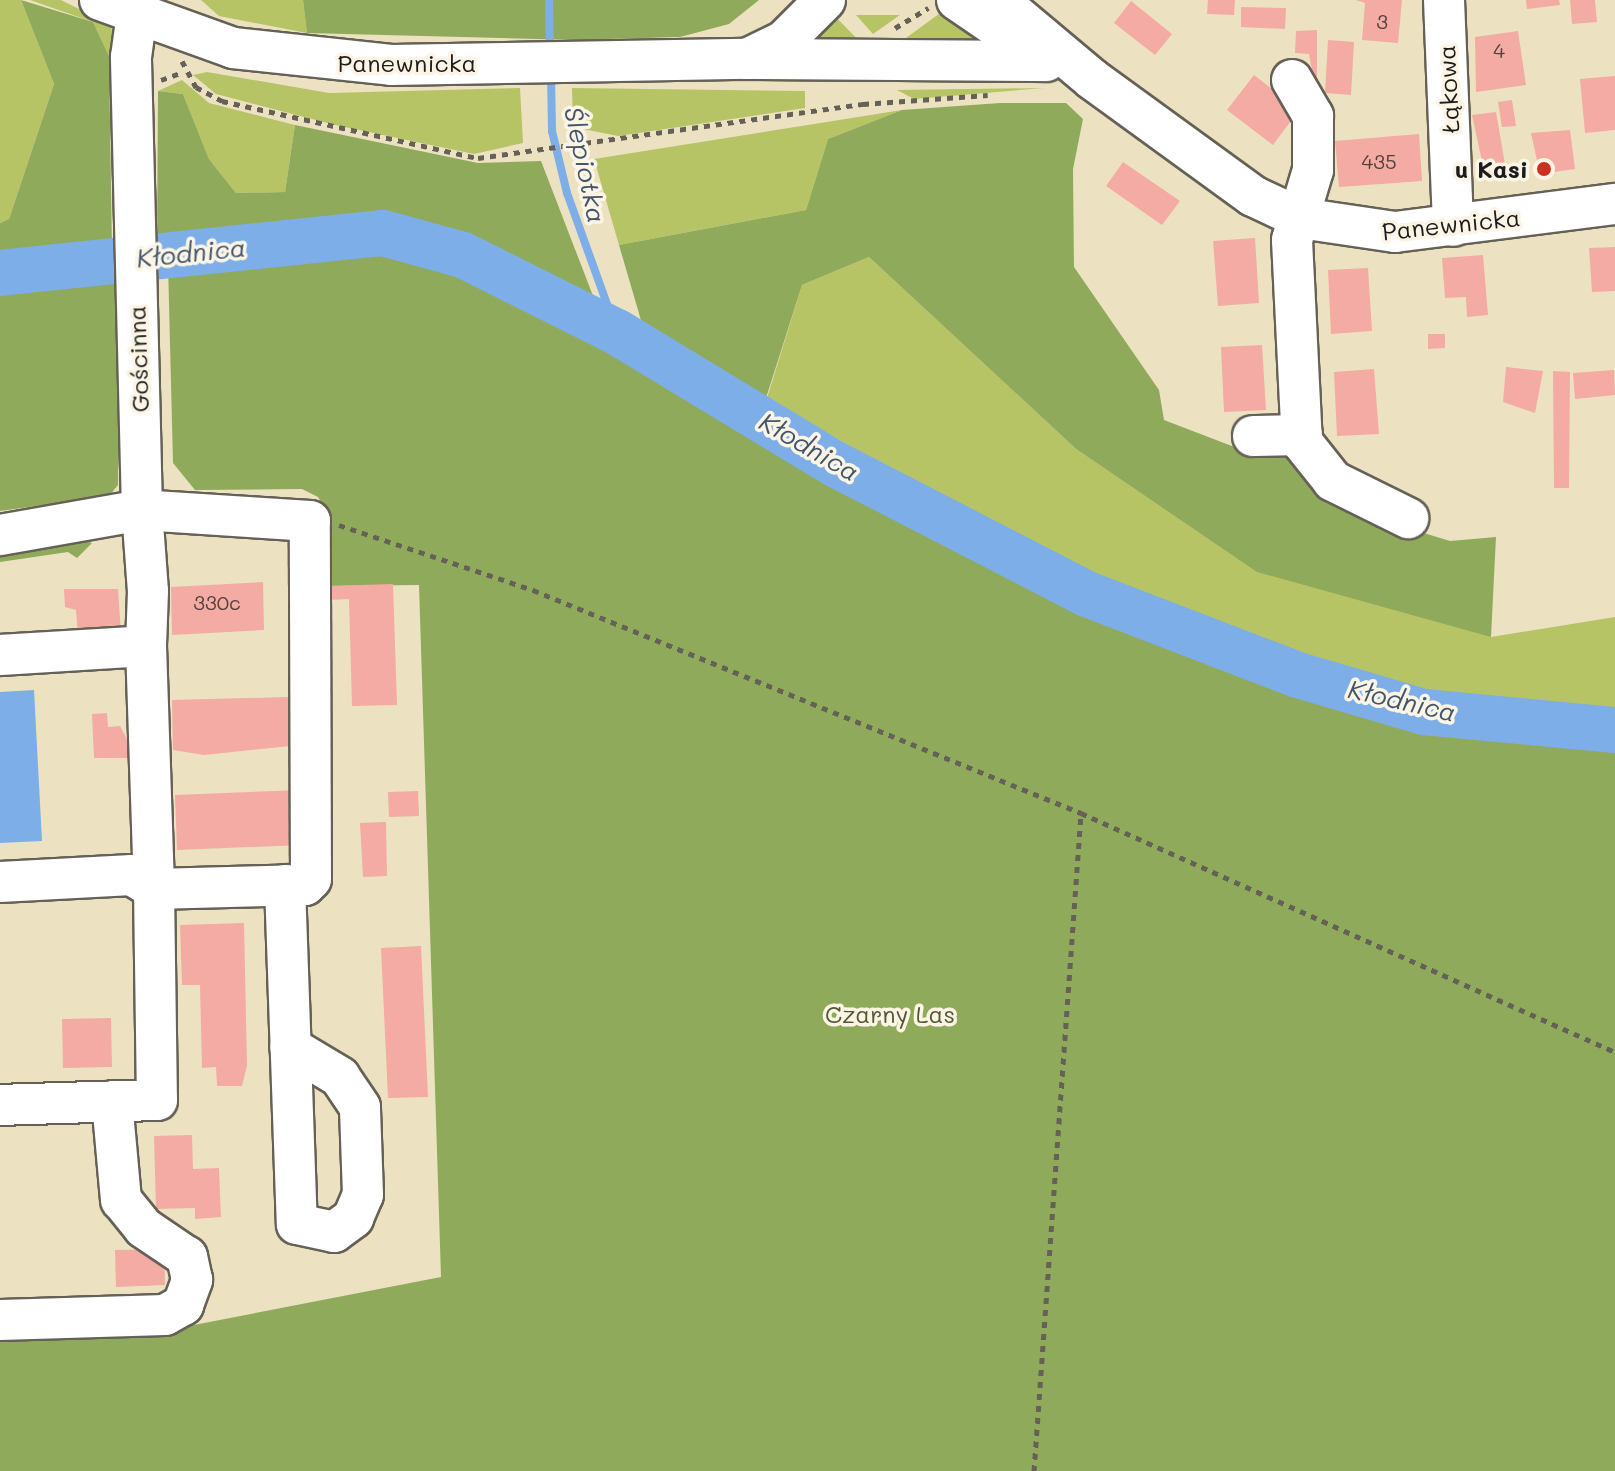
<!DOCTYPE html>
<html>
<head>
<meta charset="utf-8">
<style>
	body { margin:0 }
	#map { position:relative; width:1615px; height:1471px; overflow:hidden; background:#ece2c1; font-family:Mali,sans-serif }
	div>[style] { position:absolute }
	.green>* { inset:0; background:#b6c466 }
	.forest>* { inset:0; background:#90aa5b }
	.water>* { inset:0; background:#7daee8 }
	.stream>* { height:8px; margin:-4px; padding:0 4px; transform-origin:4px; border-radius:4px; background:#7daee8 }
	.river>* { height:46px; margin:-23px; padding:0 23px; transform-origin:23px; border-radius:23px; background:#7daee8 }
	.building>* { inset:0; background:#f3aba3 }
	.path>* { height:5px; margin-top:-2.5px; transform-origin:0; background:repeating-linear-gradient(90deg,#656156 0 6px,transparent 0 12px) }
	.roads { filter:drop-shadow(2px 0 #656156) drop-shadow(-2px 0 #656156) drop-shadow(0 2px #656156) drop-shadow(0 -2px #656156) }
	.minor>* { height:40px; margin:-20px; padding:0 20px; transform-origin:20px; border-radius:20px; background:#fff }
	.dots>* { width:22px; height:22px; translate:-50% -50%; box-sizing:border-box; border:4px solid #fcf5e5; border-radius:50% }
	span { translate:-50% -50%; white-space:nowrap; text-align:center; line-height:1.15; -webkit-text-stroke:7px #fcf5e5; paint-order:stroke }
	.number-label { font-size:20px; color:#52403e }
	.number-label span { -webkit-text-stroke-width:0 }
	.street-label { font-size:24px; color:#1c1c1c }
	.poi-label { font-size:24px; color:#1c1c1c; font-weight:700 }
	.right { translate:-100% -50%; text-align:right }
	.park-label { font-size:24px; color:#525736 }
	.water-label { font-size:26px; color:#43566e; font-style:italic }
</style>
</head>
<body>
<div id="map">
	<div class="green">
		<div style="clip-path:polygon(0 0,21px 0,54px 84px,9px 219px,0 223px)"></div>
		<div style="clip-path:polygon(30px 0,61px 0,111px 25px,119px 88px,110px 88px,109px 56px,93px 22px)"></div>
		<div style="clip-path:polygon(201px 0,303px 0,307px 33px,219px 16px)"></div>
		<div style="clip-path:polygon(828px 9px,867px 49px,796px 43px)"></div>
		<div style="clip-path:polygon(943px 11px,999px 40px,895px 46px)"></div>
		<div style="clip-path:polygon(856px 15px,900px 15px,873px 34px)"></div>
		<div style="clip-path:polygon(207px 72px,329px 93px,520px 88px,523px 143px,474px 154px,335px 125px,216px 94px,193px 75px)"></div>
		<div style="clip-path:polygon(867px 77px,861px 82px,608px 81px)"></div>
		<div style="clip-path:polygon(182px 80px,209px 103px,295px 125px,285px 192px,236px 193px,209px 159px,183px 94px,158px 91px)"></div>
		<div style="clip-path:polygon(572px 88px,805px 91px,805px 108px,618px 136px,573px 127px)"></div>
		<div style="clip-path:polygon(1044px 88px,914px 99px,897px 90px)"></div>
		<div style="clip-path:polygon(902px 110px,828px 139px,806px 210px,619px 245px,594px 159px)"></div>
		<div style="clip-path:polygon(869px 257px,1075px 448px,1491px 637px,1615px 617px,1615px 724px,1427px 703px,1090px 585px,767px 398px,802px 285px)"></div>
	</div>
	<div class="forest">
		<div style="clip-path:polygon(21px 0,93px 22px,109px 56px,112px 250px,0 260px,0 223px,9px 219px,54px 84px)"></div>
		<div style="clip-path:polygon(303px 0,759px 0,729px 24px,680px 37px,573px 40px,307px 33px)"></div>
		<div style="clip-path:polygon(158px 91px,183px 94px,209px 159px,236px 193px,285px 192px,295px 125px,478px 163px,541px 161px,600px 314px,462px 244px,365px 224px,157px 247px)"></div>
		<div style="clip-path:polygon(1000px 103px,1066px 103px,1083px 119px,1073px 169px,1074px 267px,1159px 390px,1164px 420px,1237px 448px,1288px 454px,1345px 509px,1450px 541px,1496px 537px,1491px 637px,1257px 572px,1075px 448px,869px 257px,802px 285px,766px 398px,645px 334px,619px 245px,806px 210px,828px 139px,902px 110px)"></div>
		<div style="clip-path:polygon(382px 242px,461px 263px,614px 340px,814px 460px,1083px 600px,1297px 682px,1422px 716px,1615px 741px,1615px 1471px,0 1471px,0 1335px,168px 1330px,441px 1277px,419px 585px,328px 586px,326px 511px,318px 497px,302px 489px,195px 490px,173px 463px,168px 264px)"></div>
		<div style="clip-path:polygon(120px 275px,118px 485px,109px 496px,0 511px,0 285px)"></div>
		<div style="clip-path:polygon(78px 538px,92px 543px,77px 558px,68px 552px,0 562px,0 549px)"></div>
	</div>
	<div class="water">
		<div style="clip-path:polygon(34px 690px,42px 841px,0 843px,0 692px)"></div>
	</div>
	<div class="stream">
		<div style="left:549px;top:0;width:51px;rotate:88.9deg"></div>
		<div style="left:551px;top:73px;width:58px;rotate:89deg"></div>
		<div style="left:552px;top:131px;width:64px;rotate:76.4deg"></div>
		<div style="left:567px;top:193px;width:148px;rotate:70.2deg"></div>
	</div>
	<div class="river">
		<div style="left:0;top:273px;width:385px;rotate:-6deg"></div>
		<div style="left:383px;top:233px;width:83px;rotate:15.4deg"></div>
		<div style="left:463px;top:255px;width:172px;rotate:26.6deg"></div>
		<div style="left:617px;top:332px;width:255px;rotate:31.2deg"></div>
		<div style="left:835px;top:464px;width:284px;rotate:27.3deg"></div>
		<div style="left:1087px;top:594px;width:226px;rotate:21deg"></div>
		<div style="left:1298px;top:675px;width:131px;rotate:16.4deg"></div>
		<div style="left:1424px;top:712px;width:192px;rotate:5.4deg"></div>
	</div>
	<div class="building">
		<div style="clip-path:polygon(1208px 0,1235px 0,1234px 15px,1207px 14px)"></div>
		<div style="clip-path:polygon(1402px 0,1398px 43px,1362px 40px,1365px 3px,1356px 0)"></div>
		<div style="clip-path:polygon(1526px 0,1559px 0,1560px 5px,1527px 9px)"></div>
		<div style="clip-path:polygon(1570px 0,1595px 0,1597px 22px,1572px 24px)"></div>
		<div style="clip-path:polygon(1131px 1px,1172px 34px,1155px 55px,1114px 23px)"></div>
		<div style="clip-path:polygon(1241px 7px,1286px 8px,1285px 29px,1241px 27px)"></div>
		<div style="clip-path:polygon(1317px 30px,1317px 97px,1309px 54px,1295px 53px,1296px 31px)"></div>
		<div style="clip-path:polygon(1518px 31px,1526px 85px,1476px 92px,1475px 37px)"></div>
		<div style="clip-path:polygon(1328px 40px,1354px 42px,1351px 95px,1325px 93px)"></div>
		<div style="clip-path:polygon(1254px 75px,1299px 110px,1273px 145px,1227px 110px)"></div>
		<div style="clip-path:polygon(1615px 76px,1615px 130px,1585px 133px,1580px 79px)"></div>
		<div style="clip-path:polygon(1512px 100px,1516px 126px,1502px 127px,1498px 102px)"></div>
		<div style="clip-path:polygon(1496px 112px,1505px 164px,1483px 166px,1472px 115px)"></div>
		<div style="clip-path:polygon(1570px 130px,1575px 169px,1540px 174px,1531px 133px)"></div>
		<div style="clip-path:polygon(1419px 134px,1422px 181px,1339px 187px,1335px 141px)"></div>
		<div style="clip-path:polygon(1123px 162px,1180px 201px,1162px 225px,1106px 186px)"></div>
		<div style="clip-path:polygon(1255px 238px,1259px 303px,1218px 306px,1213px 241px)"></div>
		<div style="clip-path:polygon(1615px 247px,1615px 291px,1592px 292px,1589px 248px)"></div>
		<div style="clip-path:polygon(1483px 255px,1488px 315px,1467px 317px,1466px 297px,1445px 298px,1442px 258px)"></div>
		<div style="clip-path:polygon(1368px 268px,1372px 331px,1331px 334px,1328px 270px)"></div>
		<div style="clip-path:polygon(1428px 334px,1445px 334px,1445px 348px,1428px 349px)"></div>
		<div style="clip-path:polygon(1262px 345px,1266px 410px,1224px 412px,1221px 347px)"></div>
		<div style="clip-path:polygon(1506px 367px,1543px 371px,1535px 413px,1503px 402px)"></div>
		<div style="clip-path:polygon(1374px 369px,1379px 434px,1337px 436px,1334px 372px)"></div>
		<div style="clip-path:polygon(1614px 370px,1615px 395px,1575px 399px,1573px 373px)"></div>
		<div style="clip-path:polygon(1553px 371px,1570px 372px,1569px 488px,1554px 488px)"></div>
		<div style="clip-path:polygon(263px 582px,264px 630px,172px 635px,171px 587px)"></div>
		<div style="clip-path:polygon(393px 584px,397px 705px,352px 706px,349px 599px,328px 600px,328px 586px)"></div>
		<div style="clip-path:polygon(64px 589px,118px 589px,121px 634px,78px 636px,76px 610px,65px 607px)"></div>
		<div style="clip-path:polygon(288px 697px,290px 746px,204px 755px,173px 750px,172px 700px)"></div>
		<div style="clip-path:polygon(107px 713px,108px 727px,120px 726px,127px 739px,128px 758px,94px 758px,92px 714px)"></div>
		<div style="clip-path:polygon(300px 790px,302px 845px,177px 850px,175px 795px)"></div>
		<div style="clip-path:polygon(418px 791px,419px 816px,389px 817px,388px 792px)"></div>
		<div style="clip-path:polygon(386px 822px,387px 876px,363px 877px,360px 823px)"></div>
		<div style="clip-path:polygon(244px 923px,247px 1066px,242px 1086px,217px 1086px,216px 1067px,202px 1068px,200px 985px,182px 985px,180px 925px)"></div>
		<div style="clip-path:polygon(421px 946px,428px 1097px,388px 1098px,381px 948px)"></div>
		<div style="clip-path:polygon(111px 1018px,112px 1067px,63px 1068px,62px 1019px)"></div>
		<div style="clip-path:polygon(192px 1135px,193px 1169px,219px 1168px,221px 1217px,195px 1219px,195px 1208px,156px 1209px,154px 1136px)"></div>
		<div style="clip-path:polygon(164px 1249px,165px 1285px,116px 1287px,115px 1250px)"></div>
	</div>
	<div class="path">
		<div style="left:895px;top:28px;width:39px;rotate:-31deg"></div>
		<div style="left:182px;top:61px;width:30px;rotate:62deg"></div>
		<div style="left:196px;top:87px;width:30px;rotate:28deg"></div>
		<div style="left:222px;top:101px;width:262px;rotate:12.6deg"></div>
		<div style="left:478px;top:158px;width:389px;rotate:-8deg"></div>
		<div style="left:863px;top:104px;width:125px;rotate:-4.1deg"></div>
		<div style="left:161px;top:80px;width:23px;rotate:-20deg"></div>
		<div style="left:339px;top:525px;width:205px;rotate:18.5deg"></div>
		<div style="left:533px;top:590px;width:592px;rotate:22.14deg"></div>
		<div style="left:1081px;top:813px;width:585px;rotate:24.11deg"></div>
		<div style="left:1034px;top:1471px;width:660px;rotate:-85.91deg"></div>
	</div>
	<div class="roads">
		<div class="minor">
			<div style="left:100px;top:0;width:141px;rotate:19.8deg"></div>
			<div style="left:233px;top:48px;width:159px;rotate:6.1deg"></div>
			<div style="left:391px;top:65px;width:356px;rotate:-1deg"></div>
			<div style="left:747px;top:59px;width:41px;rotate:-25.9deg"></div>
			<div style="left:784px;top:41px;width:58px;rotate:-45deg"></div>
			<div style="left:957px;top:0;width:73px;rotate:34.3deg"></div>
			<div style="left:998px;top:0;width:123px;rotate:40deg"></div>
			<div style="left:1092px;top:79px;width:199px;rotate:36deg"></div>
			<div style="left:1253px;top:196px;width:52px;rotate:25.1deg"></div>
			<div style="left:1300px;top:218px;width:96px;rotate:8.4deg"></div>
			<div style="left:1395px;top:232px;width:222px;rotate:-7.3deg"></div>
			<div style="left:1444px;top:0;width:226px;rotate:87.7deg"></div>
			<div style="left:747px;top:59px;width:299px;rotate:0.4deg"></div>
			<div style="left:1292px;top:80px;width:42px;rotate:59.7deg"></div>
			<div style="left:1313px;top:116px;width:54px;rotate:90deg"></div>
			<div style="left:1313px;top:170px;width:73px;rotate:106.7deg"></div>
			<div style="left:1292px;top:240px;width:202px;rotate:87.2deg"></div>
			<div style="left:1302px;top:442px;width:50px;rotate:51.5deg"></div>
			<div style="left:1333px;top:481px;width:84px;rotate:26.3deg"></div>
			<div style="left:1253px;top:436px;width:49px;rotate:-1.2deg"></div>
			<div style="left:0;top:535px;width:144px;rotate:-10deg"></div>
			<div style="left:142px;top:510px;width:453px;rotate:-91.4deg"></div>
			<div style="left:131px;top:57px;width:43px;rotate:-82.1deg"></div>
			<div style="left:0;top:655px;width:146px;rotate:-3.5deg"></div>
			<div style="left:0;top:882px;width:132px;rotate:-3deg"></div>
			<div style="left:132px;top:875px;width:26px;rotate:32deg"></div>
			<div style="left:154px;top:889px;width:151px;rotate:-1.5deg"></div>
			<div style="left:305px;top:885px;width:8px;rotate:-45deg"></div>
			<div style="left:311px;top:879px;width:358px;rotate:-90.2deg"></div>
			<div style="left:310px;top:521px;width:168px;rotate:-176.3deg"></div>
			<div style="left:142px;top:510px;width:81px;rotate:85.8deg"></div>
			<div style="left:148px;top:591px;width:55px;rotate:92.1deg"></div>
			<div style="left:146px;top:646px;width:243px;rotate:88.1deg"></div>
			<div style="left:154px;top:889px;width:211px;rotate:89.2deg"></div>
			<div style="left:157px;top:1100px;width:157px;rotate:178.2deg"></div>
			<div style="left:285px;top:885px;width:339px;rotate:88deg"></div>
			<div style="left:297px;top:1224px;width:38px;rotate:12deg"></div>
			<div style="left:334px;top:1232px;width:24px;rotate:-36deg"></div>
			<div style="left:353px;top:1218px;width:25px;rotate:-67deg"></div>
			<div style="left:363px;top:1195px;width:88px;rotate:-92deg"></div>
			<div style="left:360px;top:1107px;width:36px;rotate:-124deg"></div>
			<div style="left:340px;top:1077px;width:58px;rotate:-149deg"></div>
			<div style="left:0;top:1320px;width:165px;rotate:-1.7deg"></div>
			<div style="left:165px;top:1315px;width:21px;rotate:-29deg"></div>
			<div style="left:183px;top:1305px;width:27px;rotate:-70deg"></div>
			<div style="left:192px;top:1280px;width:24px;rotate:-102deg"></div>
			<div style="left:187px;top:1257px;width:52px;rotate:-146deg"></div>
			<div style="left:144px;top:1228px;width:36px;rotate:-129deg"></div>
			<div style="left:121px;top:1200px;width:99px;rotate:-95.2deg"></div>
		</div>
	</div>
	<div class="dots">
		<div style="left:1544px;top:169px;background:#c8321e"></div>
	</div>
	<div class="number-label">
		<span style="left:1382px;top:21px">3</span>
		<span style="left:1499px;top:50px">4</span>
		<span style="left:1379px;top:161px">435</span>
		<span style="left:217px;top:602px">330c</span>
	</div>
	<div class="street-label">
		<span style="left:407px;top:63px">Panewnicka</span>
		<span style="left:1448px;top:89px;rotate:-93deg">Łąkowa</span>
		<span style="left:1451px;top:224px;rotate:-6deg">Panewnicka</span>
		<span style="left:138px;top:359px;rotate:-92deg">Gościnna</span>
	</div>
	<div class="poi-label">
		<span class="right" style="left:1528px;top:169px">u Kasi</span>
	</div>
	<div class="park-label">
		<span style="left:890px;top:1014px">Czarny Las</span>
	</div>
	<div class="water-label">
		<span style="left:585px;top:165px;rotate:78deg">Ślepiotka</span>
		<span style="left:191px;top:253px;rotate:-6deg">Kłodnica</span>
		<span style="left:809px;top:447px;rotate:30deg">Kłodnica</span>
		<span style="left:1402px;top:701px;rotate:13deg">Kłodnica</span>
	</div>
</div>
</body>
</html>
